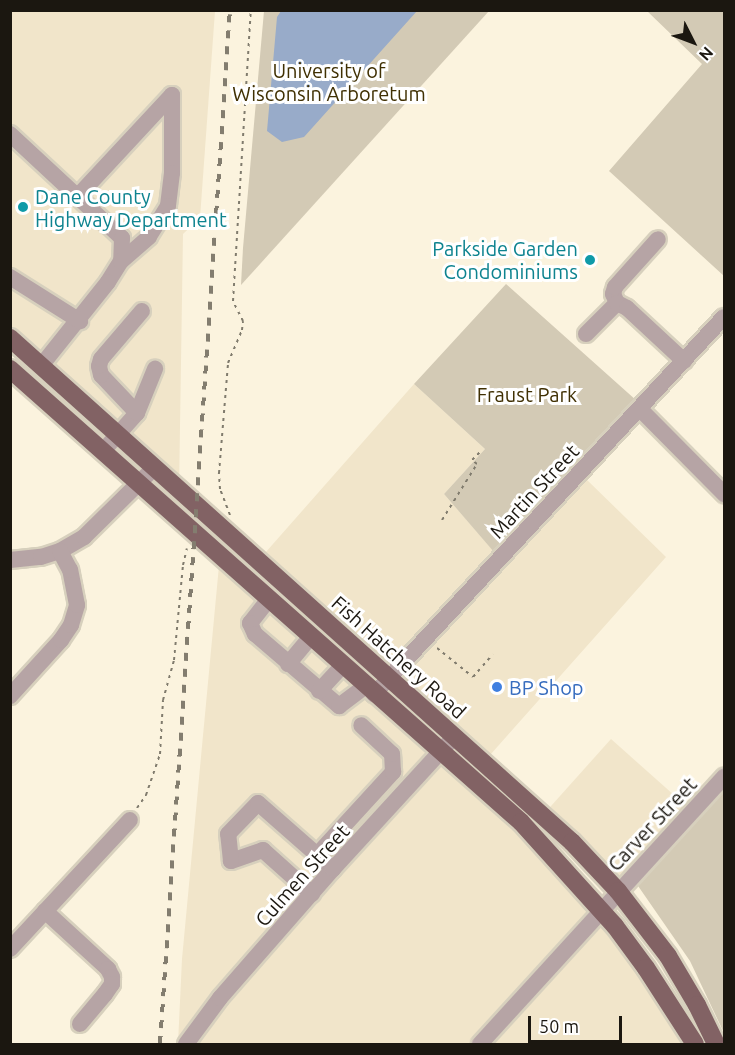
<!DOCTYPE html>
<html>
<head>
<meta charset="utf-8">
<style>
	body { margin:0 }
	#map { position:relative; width:735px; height:1055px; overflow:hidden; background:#fbf3de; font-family:Ubuntu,sans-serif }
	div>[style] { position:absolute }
	.built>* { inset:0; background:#f1e5ca }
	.green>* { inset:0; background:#d3cab5 }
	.water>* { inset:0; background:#98abc9 }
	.path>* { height:2px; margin-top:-1px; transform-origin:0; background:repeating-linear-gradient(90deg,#807b6d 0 3px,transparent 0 7.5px) }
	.roads { filter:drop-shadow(2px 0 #d7d0bd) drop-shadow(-2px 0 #d7d0bd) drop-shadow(0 2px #d7d0bd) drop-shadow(0 -2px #d7d0bd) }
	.minor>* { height:16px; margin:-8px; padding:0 8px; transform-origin:8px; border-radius:8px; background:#b6a4a5 }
	.major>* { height:18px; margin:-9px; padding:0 9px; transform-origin:9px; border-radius:9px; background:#826264 }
	.rail>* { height:4px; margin-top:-2px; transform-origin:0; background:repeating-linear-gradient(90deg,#837d6f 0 8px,transparent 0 16px) }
	.dots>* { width:16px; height:16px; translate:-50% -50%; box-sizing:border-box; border:3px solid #fff; border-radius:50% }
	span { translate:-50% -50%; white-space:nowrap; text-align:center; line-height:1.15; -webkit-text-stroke:6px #fff; paint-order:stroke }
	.park-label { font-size:20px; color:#403003 }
	.culture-label { font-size:20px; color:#0d838f }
	.left { translate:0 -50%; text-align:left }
	.right { translate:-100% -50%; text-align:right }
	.street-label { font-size:20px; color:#1b1710 }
	.shop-label { font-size:20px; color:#366cbe }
	.frame { position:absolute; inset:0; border:12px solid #1b1710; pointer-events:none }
	.north { position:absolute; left:663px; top:12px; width:60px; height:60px; -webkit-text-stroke:4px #fff; paint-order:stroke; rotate:132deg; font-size:16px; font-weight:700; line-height:24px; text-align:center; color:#1b1710 }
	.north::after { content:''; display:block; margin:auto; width:21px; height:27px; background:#1b1710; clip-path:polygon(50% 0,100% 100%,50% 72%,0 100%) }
	.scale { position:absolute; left:528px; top:1016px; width:94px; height:27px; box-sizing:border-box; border:3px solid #1b1710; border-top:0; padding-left:8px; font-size:18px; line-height:21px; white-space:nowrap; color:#1b1710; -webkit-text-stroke:4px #fff; paint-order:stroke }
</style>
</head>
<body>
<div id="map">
	<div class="built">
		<div style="clip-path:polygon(10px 11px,215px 11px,200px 218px,183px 234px,179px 491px,11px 338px)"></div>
		<div style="clip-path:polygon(414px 384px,485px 449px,444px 494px,504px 563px,585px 478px,666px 557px,483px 763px,258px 561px)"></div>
		<div style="clip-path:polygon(220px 555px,586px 891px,695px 1044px,178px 1044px,182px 959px)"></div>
		<div style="clip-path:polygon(611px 739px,693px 812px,618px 891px,543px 815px)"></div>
	</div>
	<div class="green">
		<div style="clip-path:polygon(264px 11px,489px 11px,241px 285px,243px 248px)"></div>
		<div style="clip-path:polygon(647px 11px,724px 11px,724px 276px,609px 171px,702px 64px)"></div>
		<div style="clip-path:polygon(506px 284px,637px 401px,494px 552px,444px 494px,485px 449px,414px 384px)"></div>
		<div style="clip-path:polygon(724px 788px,724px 1033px,690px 961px,636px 883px)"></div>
	</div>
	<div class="water">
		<div style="clip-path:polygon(281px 11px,281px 10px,417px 11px,304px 137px,282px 142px,267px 131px,277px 17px)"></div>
	</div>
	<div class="path">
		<div style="left:230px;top:515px;width:28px;rotate:-111deg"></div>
		<div style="left:220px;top:489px;width:16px;rotate:-94deg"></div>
		<div style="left:219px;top:473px;width:110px;rotate:-85.3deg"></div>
		<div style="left:228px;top:363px;width:36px;rotate:-67deg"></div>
		<div style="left:242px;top:330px;width:9px;rotate:-84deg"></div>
		<div style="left:243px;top:321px;width:22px;rotate:-117deg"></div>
		<div style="left:233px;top:301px;width:292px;rotate:-86.5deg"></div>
		<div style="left:442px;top:520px;width:66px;rotate:-58deg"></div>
		<div style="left:477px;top:464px;width:6px;rotate:-141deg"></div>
		<div style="left:472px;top:460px;width:11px;rotate:-45deg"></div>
		<div style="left:437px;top:648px;width:46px;rotate:38.9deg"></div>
		<div style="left:473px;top:677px;width:30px;rotate:-49deg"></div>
		<div style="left:137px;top:808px;width:16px;rotate:-55deg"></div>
		<div style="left:146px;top:795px;width:43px;rotate:-71.1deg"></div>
		<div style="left:160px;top:754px;width:54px;rotate:-86.8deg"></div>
		<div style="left:163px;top:700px;width:41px;rotate:-74.6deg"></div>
		<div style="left:174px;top:660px;width:95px;rotate:-84.6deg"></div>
		<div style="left:183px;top:565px;width:17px;rotate:-77deg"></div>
	</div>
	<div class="roads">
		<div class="minor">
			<div style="left:10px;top:134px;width:153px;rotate:42.9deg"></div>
			<div style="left:122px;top:238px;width:23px;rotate:92deg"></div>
			<div style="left:121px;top:261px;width:25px;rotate:122deg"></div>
			<div style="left:108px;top:282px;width:107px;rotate:128.6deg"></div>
			<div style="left:78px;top:196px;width:138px;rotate:-47.1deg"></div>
			<div style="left:172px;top:95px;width:78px;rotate:90deg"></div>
			<div style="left:172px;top:173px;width:33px;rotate:97deg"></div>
			<div style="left:168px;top:206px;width:36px;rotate:122deg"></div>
			<div style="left:149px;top:237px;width:37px;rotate:139deg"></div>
			<div style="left:10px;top:277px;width:83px;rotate:32.2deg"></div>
			<div style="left:617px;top:303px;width:10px;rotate:-114deg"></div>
			<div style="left:613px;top:294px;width:7px;rotate:-74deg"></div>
			<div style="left:615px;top:287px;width:64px;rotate:-48.1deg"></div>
			<div style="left:586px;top:334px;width:44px;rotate:-45deg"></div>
			<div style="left:617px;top:303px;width:11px;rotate:27deg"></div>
			<div style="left:627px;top:308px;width:78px;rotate:42.9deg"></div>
			<div style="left:640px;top:409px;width:120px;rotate:45.3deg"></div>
			<div style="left:137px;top:413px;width:48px;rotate:-67.8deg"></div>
			<div style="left:103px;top:451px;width:51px;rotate:-48.2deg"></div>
			<div style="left:137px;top:413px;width:52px;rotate:-133.5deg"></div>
			<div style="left:101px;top:375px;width:9px;rotate:-103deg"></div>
			<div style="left:99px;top:366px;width:7px;rotate:-74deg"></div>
			<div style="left:101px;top:359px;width:63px;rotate:-49.5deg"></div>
			<div style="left:10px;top:560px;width:31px;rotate:-6deg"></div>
			<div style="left:41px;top:557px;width:20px;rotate:-18deg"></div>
			<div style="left:60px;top:551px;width:28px;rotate:-30deg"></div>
			<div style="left:84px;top:537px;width:98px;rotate:-44.6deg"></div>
			<div style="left:269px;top:599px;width:31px;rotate:128deg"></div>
			<div style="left:250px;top:623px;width:12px;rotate:66deg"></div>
			<div style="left:255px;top:634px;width:111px;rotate:40.6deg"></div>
			<div style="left:339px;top:706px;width:34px;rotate:-37deg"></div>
			<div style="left:288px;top:664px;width:35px;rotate:-50deg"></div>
			<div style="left:319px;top:691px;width:35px;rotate:-47deg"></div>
			<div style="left:374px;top:694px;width:514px;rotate:-47.13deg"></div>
			<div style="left:10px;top:696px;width:76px;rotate:-47.7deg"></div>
			<div style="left:61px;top:640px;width:18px;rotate:-56deg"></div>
			<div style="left:71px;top:625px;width:21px;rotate:-73deg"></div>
			<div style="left:77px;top:605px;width:36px;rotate:-101deg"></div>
			<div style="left:70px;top:570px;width:21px;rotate:-118deg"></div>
			<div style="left:317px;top:855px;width:113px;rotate:-47.5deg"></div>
			<div style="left:393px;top:772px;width:18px;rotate:-93deg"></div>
			<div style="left:392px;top:754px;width:42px;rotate:-136.9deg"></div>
			<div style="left:312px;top:894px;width:66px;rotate:-138.1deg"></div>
			<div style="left:263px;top:850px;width:34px;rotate:161deg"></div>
			<div style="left:231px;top:861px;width:27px;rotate:-96deg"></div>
			<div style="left:228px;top:834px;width:43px;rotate:-45.9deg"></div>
			<div style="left:258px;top:803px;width:100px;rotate:41.3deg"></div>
			<div style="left:45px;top:911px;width:86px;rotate:42.6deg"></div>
			<div style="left:108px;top:969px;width:9px;rotate:63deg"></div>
			<div style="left:112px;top:977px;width:7px;rotate:90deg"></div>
			<div style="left:112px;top:984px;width:12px;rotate:125deg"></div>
			<div style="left:105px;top:994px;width:39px;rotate:130deg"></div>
			<div style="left:10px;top:949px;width:176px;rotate:-47.1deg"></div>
			<div style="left:186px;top:1044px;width:57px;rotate:-53.5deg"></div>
			<div style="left:220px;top:998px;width:171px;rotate:-48.8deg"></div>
			<div style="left:333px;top:869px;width:179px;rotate:-47.5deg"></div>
			<div style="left:480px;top:1044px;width:362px;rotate:-47.6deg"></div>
		</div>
		<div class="major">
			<div style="left:10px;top:338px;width:755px;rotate:41.89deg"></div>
			<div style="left:572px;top:842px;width:67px;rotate:46.8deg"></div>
			<div style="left:618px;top:891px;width:82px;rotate:52.4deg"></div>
			<div style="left:668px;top:956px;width:57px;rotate:59.4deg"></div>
			<div style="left:697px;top:1005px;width:43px;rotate:64deg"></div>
			<div style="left:10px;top:369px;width:683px;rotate:41.56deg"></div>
			<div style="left:521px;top:822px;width:140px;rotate:47.9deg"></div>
			<div style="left:615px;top:926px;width:52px;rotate:53.6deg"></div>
			<div style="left:646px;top:968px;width:90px;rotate:57.2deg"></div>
		</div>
	</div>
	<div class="rail">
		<div style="left:160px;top:1044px;width:1036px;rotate:-86.13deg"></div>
	</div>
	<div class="dots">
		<div style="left:23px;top:207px;background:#0f9aa8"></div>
		<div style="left:590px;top:260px;background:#0f9aa8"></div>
		<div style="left:497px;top:687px;background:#3f7fe0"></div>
	</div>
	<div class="park-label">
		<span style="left:329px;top:82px">University of<br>Wisconsin Arboretum</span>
		<span style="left:527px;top:394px">Fraust Park</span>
	</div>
	<div class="culture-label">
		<span class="left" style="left:35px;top:208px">Dane County<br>Highway Department</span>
		<span class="right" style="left:578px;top:260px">Parkside Garden<br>Condominiums</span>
	</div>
	<div class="street-label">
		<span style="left:534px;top:491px;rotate:-47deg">Martin Street</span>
		<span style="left:399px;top:657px;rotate:42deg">Fish Hatchery Road</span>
		<span style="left:652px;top:824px;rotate:-47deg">Carver Street</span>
		<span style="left:302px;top:875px;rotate:-48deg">Culmen Street</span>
	</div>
	<div class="shop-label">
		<span class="left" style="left:509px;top:687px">BP Shop</span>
	</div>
	<div class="frame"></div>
	<div class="north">N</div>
	<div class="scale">50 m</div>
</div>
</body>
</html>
